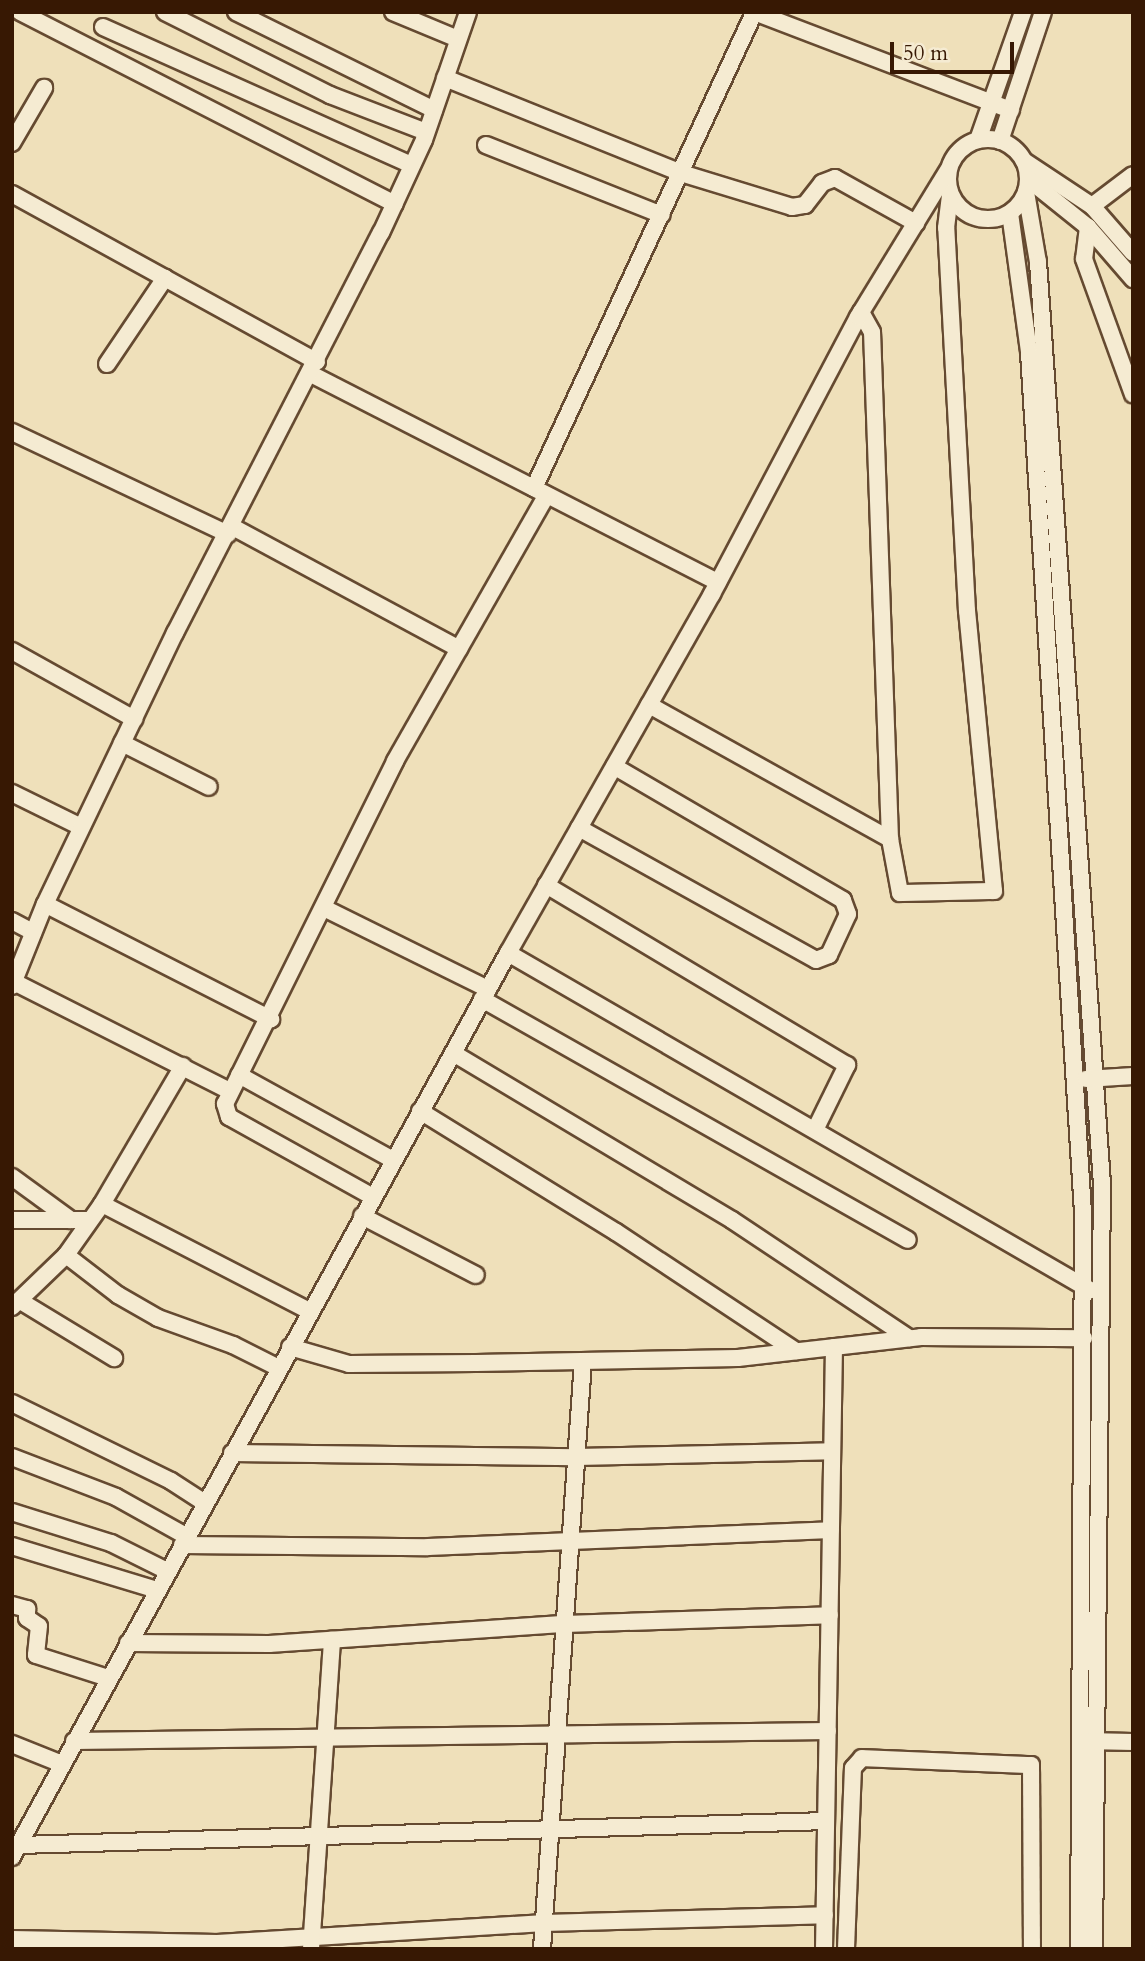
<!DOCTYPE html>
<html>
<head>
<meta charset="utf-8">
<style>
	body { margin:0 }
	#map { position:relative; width:1145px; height:1961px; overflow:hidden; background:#efe0ba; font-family:Cardo,serif }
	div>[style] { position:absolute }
	.roads { filter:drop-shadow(2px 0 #654a31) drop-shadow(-2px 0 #654a31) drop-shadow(0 2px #654a31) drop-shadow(0 -2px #654a31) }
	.minor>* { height:16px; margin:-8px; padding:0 8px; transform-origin:8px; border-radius:8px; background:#f5ebd2 }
	.minor>.ring { margin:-8px; padding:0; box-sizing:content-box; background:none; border:16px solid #f5ebd2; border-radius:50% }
	span { translate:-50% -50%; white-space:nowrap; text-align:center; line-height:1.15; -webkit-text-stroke:5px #f5ebd2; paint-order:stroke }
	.frame { position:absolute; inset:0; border:14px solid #371803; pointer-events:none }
	.scale { position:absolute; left:890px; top:42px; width:124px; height:32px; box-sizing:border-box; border:4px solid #371803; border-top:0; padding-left:9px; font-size:21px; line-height:24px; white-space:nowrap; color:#371803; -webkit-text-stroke:5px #f5ebd2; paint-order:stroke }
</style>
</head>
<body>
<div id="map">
	<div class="roads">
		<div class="minor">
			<div style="left:20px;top:12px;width:421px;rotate:27.1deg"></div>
			<div style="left:165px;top:12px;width:185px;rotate:26.7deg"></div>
			<div style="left:330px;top:95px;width:103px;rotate:21.1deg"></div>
			<div style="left:236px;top:12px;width:221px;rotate:26.3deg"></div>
			<div style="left:393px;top:12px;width:70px;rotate:22.6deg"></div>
			<div style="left:754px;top:12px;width:275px;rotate:20.9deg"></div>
			<div style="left:103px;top:27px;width:338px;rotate:24.1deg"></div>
			<div style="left:445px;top:78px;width:254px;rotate:21.9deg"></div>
			<div style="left:681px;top:173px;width:116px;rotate:17deg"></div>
			<div style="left:792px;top:207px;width:13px;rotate:-9deg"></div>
			<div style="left:805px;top:205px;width:28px;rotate:-52deg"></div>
			<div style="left:822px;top:183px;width:14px;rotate:-21deg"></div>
			<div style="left:835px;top:178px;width:93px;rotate:29.1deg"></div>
			<div class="ring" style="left:948px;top:139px;width:64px;height:64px"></div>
			<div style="left:978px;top:140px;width:136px;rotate:-70.6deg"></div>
			<div style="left:1000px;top:141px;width:136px;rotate:-71.6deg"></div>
			<div style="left:12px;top:143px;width:64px;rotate:-59.8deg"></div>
			<div style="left:486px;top:145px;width:189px;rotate:21.7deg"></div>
			<div style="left:1024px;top:161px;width:82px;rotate:33.5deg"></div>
			<div style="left:1092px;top:206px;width:62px;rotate:48.9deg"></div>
			<div style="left:1028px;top:179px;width:77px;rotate:38.7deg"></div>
			<div style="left:1088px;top:227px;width:69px;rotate:49.1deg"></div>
			<div style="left:1026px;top:192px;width:71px;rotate:80.3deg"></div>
			<div style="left:1038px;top:262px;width:924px;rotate:86.03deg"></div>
			<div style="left:1102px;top:1184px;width:765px;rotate:90.6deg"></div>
			<div style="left:12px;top:194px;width:348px;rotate:28.8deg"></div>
			<div style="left:1092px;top:206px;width:51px;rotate:-37.1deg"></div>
			<div style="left:1010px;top:213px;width:140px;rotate:82.2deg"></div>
			<div style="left:1029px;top:352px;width:862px;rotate:86.41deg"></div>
			<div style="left:1083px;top:1212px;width:737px;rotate:90.31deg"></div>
			<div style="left:1088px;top:227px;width:32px;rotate:97deg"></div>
			<div style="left:1084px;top:259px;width:144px;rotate:70.1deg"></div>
			<div style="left:107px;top:364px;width:104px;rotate:-56deg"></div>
			<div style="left:311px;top:374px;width:457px;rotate:27.1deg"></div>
			<div style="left:12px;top:432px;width:239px;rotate:25.3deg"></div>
			<div style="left:534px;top:488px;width:523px;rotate:-65.15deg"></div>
			<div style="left:231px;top:526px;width:259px;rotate:28.3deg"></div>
			<div style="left:12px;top:651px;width:140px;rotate:29.1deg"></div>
			<div style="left:649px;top:705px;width:276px;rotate:29.1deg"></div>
			<div style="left:890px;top:839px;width:507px;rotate:-92.03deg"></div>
			<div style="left:872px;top:332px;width:23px;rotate:-119deg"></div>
			<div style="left:122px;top:743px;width:97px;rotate:26.8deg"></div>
			<div style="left:12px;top:793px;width:77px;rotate:26.2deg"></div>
			<div style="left:579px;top:828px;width:271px;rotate:29.1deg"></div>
			<div style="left:816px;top:960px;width:14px;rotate:-21deg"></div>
			<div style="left:829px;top:955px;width:45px;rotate:-65.1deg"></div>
			<div style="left:848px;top:914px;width:15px;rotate:-110deg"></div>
			<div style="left:843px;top:900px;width:265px;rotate:-149.7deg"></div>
			<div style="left:890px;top:839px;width:55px;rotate:79.5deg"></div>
			<div style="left:900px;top:893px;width:94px;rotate:-1.2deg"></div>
			<div style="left:994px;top:891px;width:281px;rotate:-95.5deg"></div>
			<div style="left:967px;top:611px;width:384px;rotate:-93.1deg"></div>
			<div style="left:946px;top:228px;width:35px;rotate:-83deg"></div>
			<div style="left:546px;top:885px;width:351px;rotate:30.9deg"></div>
			<div style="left:847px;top:1065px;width:72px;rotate:116.2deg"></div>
			<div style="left:45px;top:904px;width:254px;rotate:27deg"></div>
			<div style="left:324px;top:908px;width:183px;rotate:26.3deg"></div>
			<div style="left:12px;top:921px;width:24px;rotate:28deg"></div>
			<div style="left:508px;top:953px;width:673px;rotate:30.07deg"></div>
			<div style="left:14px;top:982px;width:242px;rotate:26.8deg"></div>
			<div style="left:12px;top:986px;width:88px;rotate:-68.1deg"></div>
			<div style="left:45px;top:904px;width:301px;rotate:-64.4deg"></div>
			<div style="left:175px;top:633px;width:450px;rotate:-62.8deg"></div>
			<div style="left:381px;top:233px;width:102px;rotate:-65.2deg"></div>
			<div style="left:424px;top:140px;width:135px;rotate:-71deg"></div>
			<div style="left:482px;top:999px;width:489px;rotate:29.5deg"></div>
			<div style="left:453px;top:1053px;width:325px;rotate:30.9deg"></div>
			<div style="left:732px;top:1220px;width:213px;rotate:33.7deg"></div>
			<div style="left:239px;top:1075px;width:176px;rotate:28.9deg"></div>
			<div style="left:1086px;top:1079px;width:47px;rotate:-3.7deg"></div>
			<div style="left:420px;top:1111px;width:230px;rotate:31.7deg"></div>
			<div style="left:616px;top:1232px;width:216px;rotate:33.5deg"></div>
			<div style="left:12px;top:1177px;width:73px;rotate:36.1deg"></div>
			<div style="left:373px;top:1197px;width:165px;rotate:-150.9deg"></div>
			<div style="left:229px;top:1117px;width:14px;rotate:-107deg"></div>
			<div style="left:225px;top:1104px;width:383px;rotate:-63.6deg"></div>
			<div style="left:395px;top:761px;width:306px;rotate:-60.3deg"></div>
			<div style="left:102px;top:1204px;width:160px;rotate:-59.6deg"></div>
			<div style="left:362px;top:1216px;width:128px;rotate:27.4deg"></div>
			<div style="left:12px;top:1220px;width:78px"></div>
			<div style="left:66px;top:1255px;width:66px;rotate:37.6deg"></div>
			<div style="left:118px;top:1295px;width:46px;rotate:29.9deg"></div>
			<div style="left:158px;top:1318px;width:80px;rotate:19.8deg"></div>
			<div style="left:233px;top:1345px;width:51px;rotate:26.6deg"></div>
			<div style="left:22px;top:1302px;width:108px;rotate:31.3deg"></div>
			<div style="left:12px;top:1307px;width:75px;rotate:-43.9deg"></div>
			<div style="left:66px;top:1255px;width:62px;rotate:-54.8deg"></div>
			<div style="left:102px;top:1204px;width:233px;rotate:27.3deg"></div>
			<div style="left:290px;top:1347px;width:61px;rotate:16.1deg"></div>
			<div style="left:349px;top:1364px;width:127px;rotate:-0.5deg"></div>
			<div style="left:476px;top:1363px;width:262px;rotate:-1.1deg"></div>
			<div style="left:738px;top:1358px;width:184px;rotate:-6.5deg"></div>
			<div style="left:921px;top:1337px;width:163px;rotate:0.4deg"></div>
			<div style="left:12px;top:1403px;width:177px;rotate:26.1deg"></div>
			<div style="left:171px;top:1481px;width:40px;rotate:32.9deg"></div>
			<div style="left:232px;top:1453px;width:345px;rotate:0.7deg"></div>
			<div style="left:577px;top:1457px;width:255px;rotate:-1.3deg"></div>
			<div style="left:12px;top:1457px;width:111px;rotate:21deg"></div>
			<div style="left:116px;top:1497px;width:80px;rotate:29.1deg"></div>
			<div style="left:12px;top:1512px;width:104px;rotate:17.4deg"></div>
			<div style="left:111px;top:1543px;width:63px;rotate:26.6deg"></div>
			<div style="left:182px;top:1545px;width:246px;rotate:0.5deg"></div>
			<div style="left:428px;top:1547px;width:403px;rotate:-2.4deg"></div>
			<div style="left:12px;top:1546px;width:152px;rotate:16.9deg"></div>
			<div style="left:12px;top:1605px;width:16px;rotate:15deg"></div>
			<div style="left:27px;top:1609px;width:9px;rotate:90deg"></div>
			<div style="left:27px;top:1618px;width:14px;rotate:34deg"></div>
			<div style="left:39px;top:1626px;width:29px;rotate:96deg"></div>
			<div style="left:36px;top:1655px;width:76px;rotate:17.7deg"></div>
			<div style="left:128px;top:1643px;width:141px;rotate:0.4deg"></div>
			<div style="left:269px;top:1644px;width:297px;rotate:-3.9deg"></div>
			<div style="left:565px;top:1624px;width:265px;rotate:-1.9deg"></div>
			<div style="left:74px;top:1741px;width:754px;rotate:-0.76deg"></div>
			<div style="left:1086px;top:1741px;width:47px;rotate:1.2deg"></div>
			<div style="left:12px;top:1744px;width:54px;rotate:21.8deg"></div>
			<div style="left:19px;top:1845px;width:807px;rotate:-1.7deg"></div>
			<div style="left:12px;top:1857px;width:1031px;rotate:-61.25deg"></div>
			<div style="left:508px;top:953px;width:413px;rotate:-60.4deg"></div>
			<div style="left:712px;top:594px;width:313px;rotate:-62.2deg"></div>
			<div style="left:858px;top:317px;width:172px;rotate:-58.5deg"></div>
			<div style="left:12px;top:1939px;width:205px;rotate:1.1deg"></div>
			<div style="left:217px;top:1943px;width:328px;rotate:-3.5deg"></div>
			<div style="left:544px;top:1923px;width:281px;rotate:-1.6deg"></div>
			<div style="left:311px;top:1949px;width:310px;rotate:-86.1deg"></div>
			<div style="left:542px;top:1949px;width:589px;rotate:-86.01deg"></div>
			<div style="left:824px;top:1949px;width:602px;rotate:-89.05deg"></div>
			<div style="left:846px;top:1949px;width:181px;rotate:-87.8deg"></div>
			<div style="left:853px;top:1768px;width:13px;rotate:-48deg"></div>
			<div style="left:862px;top:1758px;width:169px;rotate:2.4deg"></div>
			<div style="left:1031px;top:1765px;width:184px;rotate:89.7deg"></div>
		</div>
	</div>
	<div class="frame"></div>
	<div class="scale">50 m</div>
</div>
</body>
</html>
